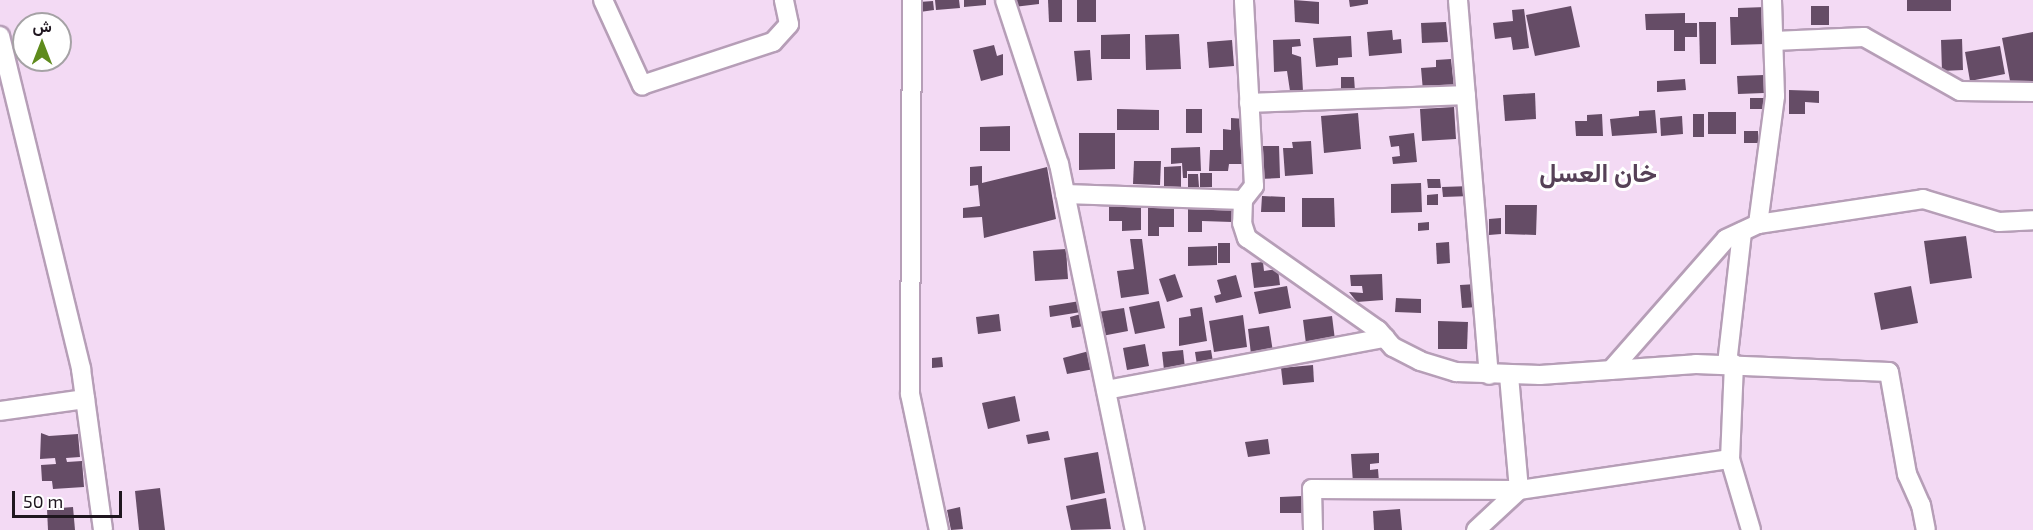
<!DOCTYPE html>
<html>
<head>
<meta charset="utf-8">
<style>
	body { margin:0 }
	#map { position:relative; width:2033px; height:530px; overflow:hidden; background:#f3daf4; font-family:"Exo 2",Vazirmatn,sans-serif }
	div>[style] { position:absolute }
	.building>* { inset:0; background:#654c66 }
	.roads { filter:drop-shadow(2px 0 #b69eb7) drop-shadow(-2px 0 #b69eb7) drop-shadow(0 2px #b69eb7) drop-shadow(0 -2px #b69eb7) }
	.minor>* { height:18px; margin:-9px; padding:0 9px; transform-origin:9px; border-radius:9px; background:#fff }
	span { translate:-50% -50%; white-space:nowrap; text-align:center; line-height:1.15; -webkit-text-stroke:6px #fff; paint-order:stroke }
	.district-label { font-size:26px; color:#564157; font-weight:700 }
	.north { position:absolute; left:12px; top:12px; width:60px; height:60px; box-sizing:border-box; background:#fff; border:2px solid #a5a2a5; border-radius:50%; rotate:0deg; font-size:16px; font-weight:700; line-height:24px; text-align:center; color:#1f161f }
	.north::after { content:''; display:block; margin:auto; width:21px; height:27px; background:#5e8b1c; clip-path:polygon(50% 0,100% 100%,50% 72%,0 100%) }
	.scale { position:absolute; left:12px; top:491px; width:110px; height:27px; box-sizing:border-box; border:3px solid #1f161f; border-top:0; padding-left:8px; font-size:18px; line-height:21px; white-space:nowrap; color:#1f161f; -webkit-text-stroke:4px #fff; paint-order:stroke }
</style>
</head>
<body>
<div id="map">
	<div class="building">
		<div style="clip-path:polygon(935px 0,959px 0,960px 8px,936px 10px)"></div>
		<div style="clip-path:polygon(964px 0,986px 0,986px 5px,964px 7px)"></div>
		<div style="clip-path:polygon(1011px 0,1039px 0,1039px 4px,1014px 7px)"></div>
		<div style="clip-path:polygon(1048px 0,1062px 0,1062px 22px,1049px 22px)"></div>
		<div style="clip-path:polygon(1077px 0,1096px 0,1096px 22px,1077px 22px)"></div>
		<div style="clip-path:polygon(1294px 0,1319px 2px,1319px 24px,1295px 22px)"></div>
		<div style="clip-path:polygon(1349px 0,1368px 0,1368px 4px,1350px 7px)"></div>
		<div style="clip-path:polygon(1907px 0,1951px 0,1951px 11px,1907px 11px)"></div>
		<div style="clip-path:polygon(933px 1px,934px 10px,920px 12px,919px 2px)"></div>
		<div style="clip-path:polygon(1571px 6px,1580px 47px,1535px 56px,1526px 15px)"></div>
		<div style="clip-path:polygon(1811px 6px,1829px 6px,1829px 25px,1811px 25px)"></div>
		<div style="clip-path:polygon(1766px 7px,1766px 44px,1731px 45px,1730px 17px,1738px 17px,1738px 8px)"></div>
		<div style="clip-path:polygon(1524px 9px,1529px 48px,1513px 50px,1511px 37px,1495px 39px,1493px 23px,1513px 21px,1512px 10px)"></div>
		<div style="clip-path:polygon(1685px 13px,1685px 23px,1697px 23px,1697px 37px,1685px 37px,1685px 51px,1674px 51px,1674px 30px,1646px 30px,1645px 14px)"></div>
		<div style="clip-path:polygon(1446px 22px,1448px 42px,1422px 43px,1421px 23px)"></div>
		<div style="clip-path:polygon(1699px 22px,1716px 22px,1716px 64px,1700px 64px)"></div>
		<div style="clip-path:polygon(1392px 30px,1393px 40px,1401px 39px,1402px 53px,1369px 56px,1367px 32px)"></div>
		<div style="clip-path:polygon(2033px 32px,2033px 82px,2011px 86px,2002px 38px)"></div>
		<div style="clip-path:polygon(1130px 34px,1130px 59px,1101px 59px,1101px 35px)"></div>
		<div style="clip-path:polygon(1179px 34px,1181px 69px,1146px 70px,1145px 35px)"></div>
		<div style="clip-path:polygon(1351px 36px,1352px 57px,1338px 58px,1338px 65px,1316px 67px,1313px 38px)"></div>
		<div style="clip-path:polygon(1300px 39px,1301px 46px,1292px 47px,1292px 54px,1301px 57px,1303px 91px,1290px 91px,1287px 71px,1274px 72px,1273px 40px)"></div>
		<div style="clip-path:polygon(1962px 39px,1963px 70px,1942px 71px,1941px 40px)"></div>
		<div style="clip-path:polygon(1232px 40px,1234px 66px,1209px 68px,1207px 42px)"></div>
		<div style="clip-path:polygon(994px 45px,997px 56px,1003px 54px,1003px 75px,981px 81px,973px 50px)"></div>
		<div style="clip-path:polygon(2000px 46px,2005px 74px,1970px 81px,1965px 52px)"></div>
		<div style="clip-path:polygon(1090px 50px,1092px 80px,1077px 81px,1074px 51px)"></div>
		<div style="clip-path:polygon(1451px 59px,1454px 88px,1423px 91px,1421px 68px,1436px 67px,1436px 60px)"></div>
		<div style="clip-path:polygon(1764px 75px,1764px 93px,1738px 94px,1737px 76px)"></div>
		<div style="clip-path:polygon(1341px 77px,1354px 77px,1355px 91px,1341px 91px)"></div>
		<div style="clip-path:polygon(1685px 79px,1686px 90px,1657px 92px,1657px 81px)"></div>
		<div style="clip-path:polygon(1789px 90px,1819px 91px,1819px 103px,1805px 102px,1805px 114px,1789px 114px)"></div>
		<div style="clip-path:polygon(1535px 93px,1536px 119px,1505px 121px,1503px 95px)"></div>
		<div style="clip-path:polygon(1750px 98px,1765px 98px,1765px 109px,1750px 109px)"></div>
		<div style="clip-path:polygon(1454px 107px,1456px 139px,1422px 141px,1420px 109px)"></div>
		<div style="clip-path:polygon(1117px 109px,1159px 110px,1159px 130px,1117px 130px)"></div>
		<div style="clip-path:polygon(1186px 109px,1202px 109px,1202px 133px,1186px 133px)"></div>
		<div style="clip-path:polygon(1655px 110px,1657px 133px,1612px 136px,1610px 119px,1639px 116px,1639px 111px)"></div>
		<div style="clip-path:polygon(1708px 112px,1736px 112px,1736px 134px,1708px 134px)"></div>
		<div style="clip-path:polygon(1358px 113px,1361px 149px,1324px 153px,1321px 116px)"></div>
		<div style="clip-path:polygon(1602px 114px,1603px 136px,1576px 136px,1575px 121px,1587px 121px,1587px 115px)"></div>
		<div style="clip-path:polygon(1693px 114px,1704px 114px,1704px 137px,1693px 137px)"></div>
		<div style="clip-path:polygon(1682px 116px,1683px 134px,1661px 136px,1660px 118px)"></div>
		<div style="clip-path:polygon(1231px 118px,1245px 119px,1244px 164px,1229px 164px,1228px 171px,1209px 171px,1210px 150px,1223px 150px,1223px 129px,1231px 130px)"></div>
		<div style="clip-path:polygon(1010px 126px,1010px 151px,980px 151px,980px 127px)"></div>
		<div style="clip-path:polygon(1744px 131px,1758px 131px,1758px 143px,1744px 143px)"></div>
		<div style="clip-path:polygon(1079px 133px,1115px 133px,1115px 169px,1079px 170px)"></div>
		<div style="clip-path:polygon(1414px 133px,1417px 162px,1393px 164px,1392px 157px,1400px 156px,1399px 146px,1391px 147px,1389px 136px)"></div>
		<div style="clip-path:polygon(1311px 141px,1313px 174px,1285px 176px,1283px 148px,1293px 148px,1292px 142px)"></div>
		<div style="clip-path:polygon(1258px 146px,1279px 146px,1280px 178px,1259px 179px)"></div>
		<div style="clip-path:polygon(1200px 147px,1201px 171px,1187px 171px,1187px 178px,1183px 178px,1182px 163px,1171px 164px,1171px 148px)"></div>
		<div style="clip-path:polygon(1134px 161px,1161px 161px,1160px 185px,1133px 184px)"></div>
		<div style="clip-path:polygon(982px 166px,982px 183px,1047px 167px,1056px 219px,984px 238px,982px 217px,963px 218px,963px 208px,980px 206px,978px 185px,970px 186px,970px 167px)"></div>
		<div style="clip-path:polygon(1181px 166px,1181px 188px,1164px 188px,1164px 167px)"></div>
		<div style="clip-path:polygon(1200px 173px,1212px 173px,1212px 187px,1200px 187px)"></div>
		<div style="clip-path:polygon(1188px 174px,1198px 174px,1199px 187px,1188px 187px)"></div>
		<div style="clip-path:polygon(1427px 179px,1440px 179px,1441px 188px,1428px 188px)"></div>
		<div style="clip-path:polygon(1421px 183px,1422px 212px,1391px 213px,1391px 184px)"></div>
		<div style="clip-path:polygon(1471px 186px,1471px 196px,1443px 197px,1442px 187px)"></div>
		<div style="clip-path:polygon(1438px 194px,1438px 205px,1427px 205px,1427px 195px)"></div>
		<div style="clip-path:polygon(1262px 196px,1285px 197px,1285px 212px,1261px 212px)"></div>
		<div style="clip-path:polygon(1302px 198px,1334px 198px,1335px 227px,1302px 227px)"></div>
		<div style="clip-path:polygon(1141px 200px,1141px 230px,1122px 231px,1122px 221px,1109px 221px,1109px 201px)"></div>
		<div style="clip-path:polygon(1148px 205px,1174px 205px,1174px 227px,1159px 227px,1159px 236px,1148px 236px)"></div>
		<div style="clip-path:polygon(1505px 205px,1537px 205px,1536px 235px,1505px 234px)"></div>
		<div style="clip-path:polygon(1188px 209px,1232px 210px,1232px 222px,1202px 221px,1202px 232px,1188px 232px)"></div>
		<div style="clip-path:polygon(1501px 218px,1501px 234px,1489px 235px,1489px 219px)"></div>
		<div style="clip-path:polygon(1429px 222px,1429px 230px,1418px 231px,1418px 223px)"></div>
		<div style="clip-path:polygon(1966px 236px,1972px 278px,1930px 284px,1924px 241px)"></div>
		<div style="clip-path:polygon(1130px 239px,1142px 239px,1149px 294px,1121px 298px,1117px 271px,1134px 269px)"></div>
		<div style="clip-path:polygon(1449px 242px,1450px 263px,1437px 264px,1436px 243px)"></div>
		<div style="clip-path:polygon(1218px 243px,1230px 243px,1230px 263px,1218px 263px)"></div>
		<div style="clip-path:polygon(1217px 246px,1217px 265px,1188px 266px,1188px 247px)"></div>
		<div style="clip-path:polygon(1066px 249px,1068px 279px,1035px 281px,1033px 251px)"></div>
		<div style="clip-path:polygon(1263px 262px,1264px 271px,1278px 269px,1280px 285px,1254px 288px,1251px 263px)"></div>
		<div style="clip-path:polygon(1175px 274px,1183px 297px,1167px 302px,1159px 279px)"></div>
		<div style="clip-path:polygon(1382px 274px,1383px 300px,1357px 302px,1349px 292px,1363px 293px,1362px 286px,1351px 286px,1350px 275px)"></div>
		<div style="clip-path:polygon(1236px 275px,1242px 297px,1216px 303px,1214px 296px,1221px 294px,1217px 280px)"></div>
		<div style="clip-path:polygon(1477px 284px,1478px 307px,1462px 308px,1460px 285px)"></div>
		<div style="clip-path:polygon(1287px 286px,1291px 308px,1259px 314px,1254px 292px)"></div>
		<div style="clip-path:polygon(1911px 286px,1918px 323px,1881px 330px,1874px 293px)"></div>
		<div style="clip-path:polygon(1396px 298px,1421px 299px,1421px 313px,1395px 312px)"></div>
		<div style="clip-path:polygon(1080px 301px,1081px 312px,1050px 317px,1049px 306px)"></div>
		<div style="clip-path:polygon(1159px 301px,1165px 328px,1135px 334px,1129px 307px)"></div>
		<div style="clip-path:polygon(1202px 307px,1207px 341px,1179px 346px,1179px 318px,1191px 316px,1190px 309px)"></div>
		<div style="clip-path:polygon(1124px 308px,1128px 331px,1102px 336px,1098px 312px)"></div>
		<div style="clip-path:polygon(999px 314px,1001px 331px,978px 334px,976px 317px)"></div>
		<div style="clip-path:polygon(1081px 314px,1084px 326px,1072px 328px,1070px 317px)"></div>
		<div style="clip-path:polygon(1243px 315px,1247px 347px,1214px 352px,1209px 321px)"></div>
		<div style="clip-path:polygon(1332px 316px,1335px 340px,1306px 344px,1303px 320px)"></div>
		<div style="clip-path:polygon(1438px 321px,1468px 322px,1467px 349px,1438px 349px)"></div>
		<div style="clip-path:polygon(1269px 326px,1273px 352px,1251px 354px,1248px 329px)"></div>
		<div style="clip-path:polygon(1145px 344px,1149px 366px,1127px 370px,1123px 348px)"></div>
		<div style="clip-path:polygon(1183px 350px,1185px 368px,1164px 370px,1162px 352px)"></div>
		<div style="clip-path:polygon(1211px 350px,1213px 362px,1197px 365px,1195px 352px)"></div>
		<div style="clip-path:polygon(1089px 351px,1094px 369px,1067px 374px,1063px 358px)"></div>
		<div style="clip-path:polygon(942px 357px,943px 367px,932px 368px,932px 358px)"></div>
		<div style="clip-path:polygon(1313px 365px,1314px 382px,1283px 385px,1281px 368px)"></div>
		<div style="clip-path:polygon(1015px 396px,1020px 421px,988px 429px,982px 403px)"></div>
		<div style="clip-path:polygon(1048px 431px,1050px 440px,1028px 444px,1026px 435px)"></div>
		<div style="clip-path:polygon(41px 433px,49px 436px,78px 434px,80px 457px,66px 458px,67px 462px,82px 461px,84px 487px,53px 489px,52px 481px,42px 481px,41px 465px,56px 464px,55px 458px,40px 459px)"></div>
		<div style="clip-path:polygon(1268px 439px,1270px 454px,1248px 457px,1245px 442px)"></div>
		<div style="clip-path:polygon(1098px 452px,1105px 493px,1071px 500px,1064px 458px)"></div>
		<div style="clip-path:polygon(1379px 453px,1379px 463px,1370px 464px,1370px 470px,1378px 469px,1379px 482px,1353px 483px,1351px 454px)"></div>
		<div style="clip-path:polygon(160px 488px,165px 530px,139px 530px,135px 491px)"></div>
		<div style="clip-path:polygon(1302px 496px,1302px 513px,1280px 513px,1280px 497px)"></div>
		<div style="clip-path:polygon(1106px 498px,1111px 529px,1071px 530px,1066px 506px)"></div>
		<div style="clip-path:polygon(73px 507px,75px 530px,48px 530px,47px 509px)"></div>
		<div style="clip-path:polygon(960px 507px,963px 529px,951px 530px,947px 510px)"></div>
		<div style="clip-path:polygon(1400px 509px,1402px 530px,1374px 530px,1373px 511px)"></div>
	</div>
	<div class="roads">
		<div class="minor">
			<div style="left:603px;top:0;width:94px;rotate:65.4deg"></div>
			<div style="left:642px;top:85px;width:138px;rotate:-18.2deg"></div>
			<div style="left:773px;top:42px;width:24px;rotate:-48deg"></div>
			<div style="left:789px;top:24px;width:25px;rotate:-102deg"></div>
			<div style="left:912px;top:0;width:394px;rotate:90.3deg"></div>
			<div style="left:910px;top:394px;width:139px;rotate:78deg"></div>
			<div style="left:1005px;top:0;width:173px;rotate:71.8deg"></div>
			<div style="left:1059px;top:164px;width:374px;rotate:78.3deg"></div>
			<div style="left:1458px;top:0;width:376px;rotate:85.3deg"></div>
			<div style="left:0;top:36px;width:343px;rotate:76.3deg"></div>
			<div style="left:81px;top:369px;width:162px;rotate:82.2deg"></div>
			<div style="left:1774px;top:41px;width:90px;rotate:-2.5deg"></div>
			<div style="left:1864px;top:37px;width:110px;rotate:29.4deg"></div>
			<div style="left:1960px;top:91px;width:73px;rotate:0.8deg"></div>
			<div style="left:1249px;top:103px;width:217px;rotate:-2.1deg"></div>
			<div style="left:1065px;top:194px;width:178px;rotate:1.9deg"></div>
			<div style="left:1243px;top:200px;width:18px;rotate:-52deg"></div>
			<div style="left:1254px;top:186px;width:186px;rotate:-93.1deg"></div>
			<div style="left:1243px;top:200px;width:23px;rotate:92deg"></div>
			<div style="left:1242px;top:223px;width:16px;rotate:72deg"></div>
			<div style="left:1247px;top:238px;width:160px;rotate:35.1deg"></div>
			<div style="left:1378px;top:330px;width:23px;rotate:49deg"></div>
			<div style="left:1393px;top:347px;width:30px;rotate:27deg"></div>
			<div style="left:1420px;top:361px;width:38px;rotate:17deg"></div>
			<div style="left:1456px;top:372px;width:84px;rotate:2deg"></div>
			<div style="left:1540px;top:375px;width:156px;rotate:-4deg"></div>
			<div style="left:1696px;top:364px;width:193px;rotate:2.4deg"></div>
			<div style="left:1889px;top:372px;width:104px;rotate:80deg"></div>
			<div style="left:1907px;top:474px;width:34px;rotate:66deg"></div>
			<div style="left:1921px;top:505px;width:25px;rotate:79deg"></div>
			<div style="left:1758px;top:224px;width:129px;rotate:-82.4deg"></div>
			<div style="left:1775px;top:96px;width:96px;rotate:-91.8deg"></div>
			<div style="left:1727px;top:364px;width:133px;rotate:-83.5deg"></div>
			<div style="left:1734px;top:364px;width:95px;rotate:92.4deg"></div>
			<div style="left:1730px;top:459px;width:74px;rotate:73.5deg"></div>
			<div style="left:1611px;top:370px;width:174px;rotate:-48.7deg"></div>
			<div style="left:1726px;top:239px;width:35px;rotate:-25deg"></div>
			<div style="left:1758px;top:224px;width:167px;rotate:-8.6deg"></div>
			<div style="left:1923px;top:199px;width:79px;rotate:16.8deg"></div>
			<div style="left:1999px;top:222px;width:34px;rotate:-3deg"></div>
			<div style="left:1106px;top:390px;width:284px;rotate:-10.6deg"></div>
			<div style="left:0;top:411px;width:86px;rotate:-8deg"></div>
			<div style="left:1313px;top:530px;width:41px;rotate:-91.4deg"></div>
			<div style="left:1312px;top:489px;width:207px;rotate:0.3deg"></div>
			<div style="left:1519px;top:490px;width:115px;rotate:-95deg"></div>
			<div style="left:1476px;top:530px;width:59px;rotate:-42.9deg"></div>
			<div style="left:1519px;top:490px;width:213px;rotate:-8.4deg"></div>
		</div>
	</div>
	<div class="district-label">
		<span style="left:1598px;top:172px">خان العسل</span>
	</div>
	<div class="north">ش</div>
	<div class="scale">50 m</div>
</div>
</body>
</html>
